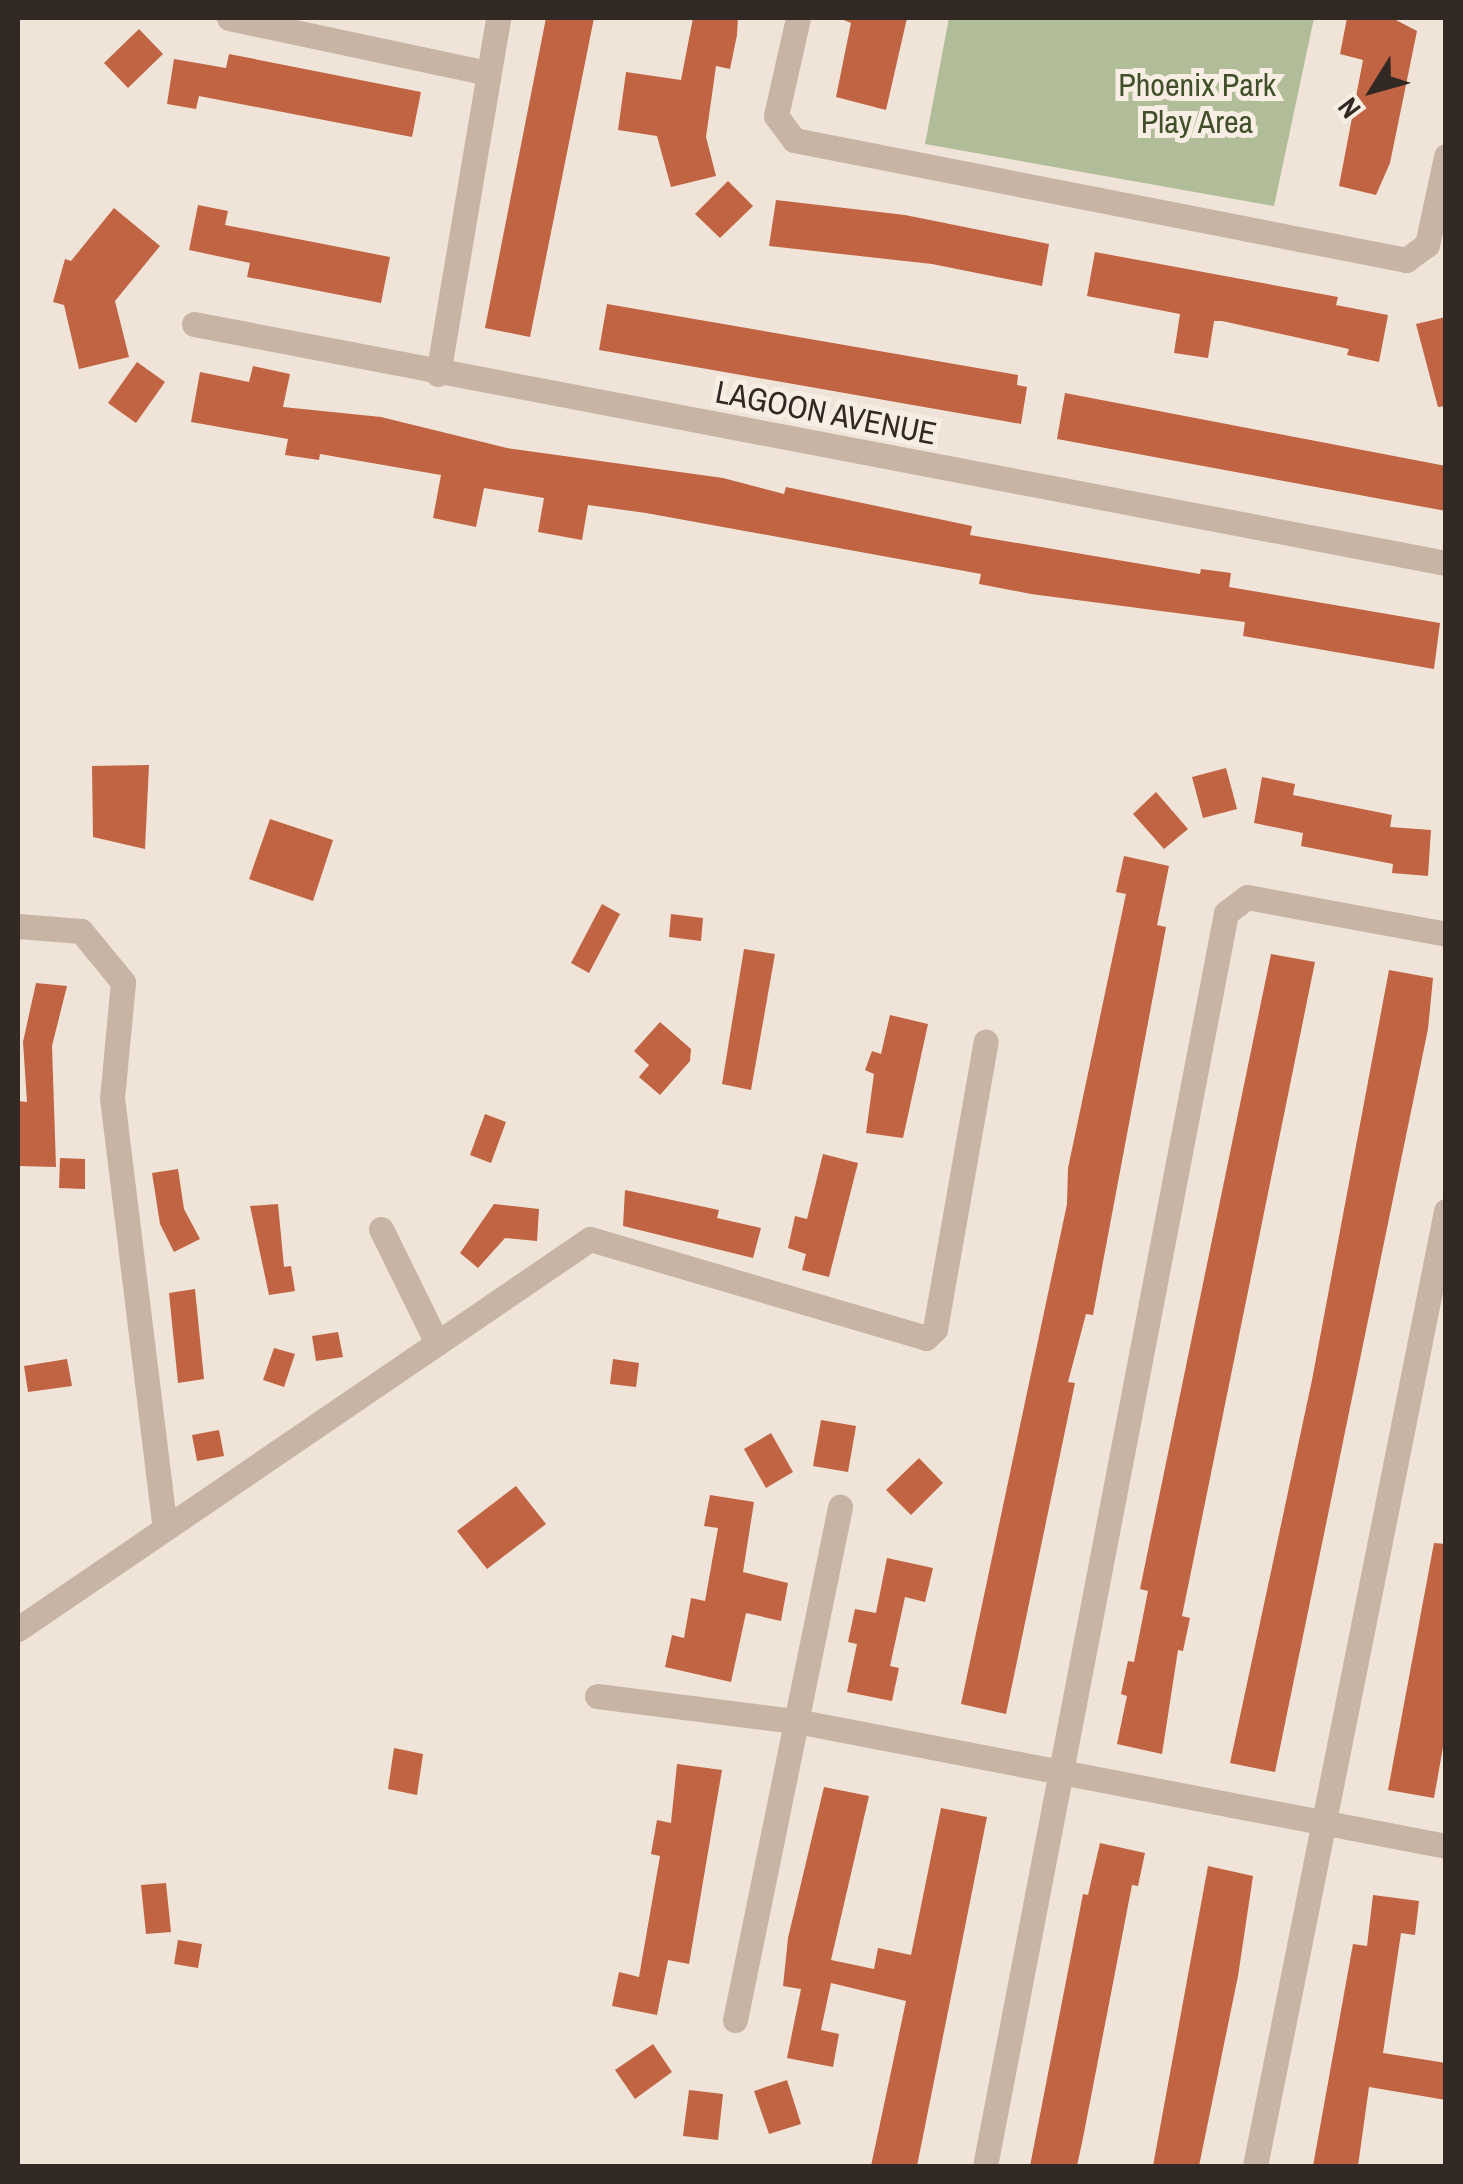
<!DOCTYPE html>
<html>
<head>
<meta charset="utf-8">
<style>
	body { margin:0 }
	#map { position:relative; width:1463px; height:2184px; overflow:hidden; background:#efe4d7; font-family:"Archivo Narrow",sans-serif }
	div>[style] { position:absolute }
	.green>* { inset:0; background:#b0bd98 }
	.building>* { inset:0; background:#c16443 }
	.minor>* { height:25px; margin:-12.5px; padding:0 12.5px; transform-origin:12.5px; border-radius:12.5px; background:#c7b4a4 }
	span { translate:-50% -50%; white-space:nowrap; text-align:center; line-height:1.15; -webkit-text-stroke:10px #f8eee3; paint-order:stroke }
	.park-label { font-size:32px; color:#414f2a }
	.street-label { font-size:32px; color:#322925 }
	.frame { position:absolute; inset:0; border:20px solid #322925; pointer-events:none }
	.north { position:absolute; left:1323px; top:40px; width:100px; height:100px; -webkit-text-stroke:8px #f8eee3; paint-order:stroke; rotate:233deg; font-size:28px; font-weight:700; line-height:40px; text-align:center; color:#322925 }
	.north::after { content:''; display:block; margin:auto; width:35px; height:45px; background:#322925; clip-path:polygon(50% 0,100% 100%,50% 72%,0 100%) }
</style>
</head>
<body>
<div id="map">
	<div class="green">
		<div style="clip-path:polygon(949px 18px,1314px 18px,1274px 206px,925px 144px)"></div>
	</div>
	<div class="building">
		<div style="clip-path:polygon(546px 18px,594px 18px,530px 337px,485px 328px)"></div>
		<div style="clip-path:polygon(693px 18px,738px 18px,737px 35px,730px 69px,716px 66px,706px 137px,716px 176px,671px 187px,657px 136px,618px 130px,626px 72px,681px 80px)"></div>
		<div style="clip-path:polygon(839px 18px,907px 18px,886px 110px,836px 97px,851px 23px)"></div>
		<div style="clip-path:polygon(1347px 18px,1392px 18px,1417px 31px,1390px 163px,1376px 195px,1339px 186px,1363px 60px,1340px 54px)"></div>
		<div style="clip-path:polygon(139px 29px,163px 54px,128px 88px,104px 63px)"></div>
		<div style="clip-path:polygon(229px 54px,421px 92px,412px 137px,199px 96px,196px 109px,167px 104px,174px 59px,226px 68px)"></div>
		<div style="clip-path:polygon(728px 181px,753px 206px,720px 238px,695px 214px)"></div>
		<div style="clip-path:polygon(776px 200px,905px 215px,1049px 244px,1042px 286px,932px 264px,769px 246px)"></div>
		<div style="clip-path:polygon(198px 205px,228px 211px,225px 225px,390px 257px,381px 303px,247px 277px,250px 263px,189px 250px)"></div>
		<div style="clip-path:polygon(114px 208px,160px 246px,115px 301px,129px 357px,79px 369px,64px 305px,53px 302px,65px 259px,71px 261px)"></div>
		<div style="clip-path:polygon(1095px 252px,1338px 297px,1336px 305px,1388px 315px,1379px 362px,1347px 355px,1349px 349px,1222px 321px,1214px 321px,1208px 358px,1174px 353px,1180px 314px,1087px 296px)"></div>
		<div style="clip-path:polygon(607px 304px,1018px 375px,1017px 385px,1027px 387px,1021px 424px,599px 350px)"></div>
		<div style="clip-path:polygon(1446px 317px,1446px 406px,1438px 407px,1416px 324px)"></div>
		<div style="clip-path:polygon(137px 362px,165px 382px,136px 423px,108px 403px)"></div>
		<div style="clip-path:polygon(253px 366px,290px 374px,283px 407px,381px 417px,507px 448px,723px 478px,784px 494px,786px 487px,972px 526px,970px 535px,1200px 574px,1201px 569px,1231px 573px,1229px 587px,1440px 623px,1434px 669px,1243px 636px,1245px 622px,1031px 594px,979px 584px,981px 574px,646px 513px,588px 505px,582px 540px,538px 532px,544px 498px,484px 488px,476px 527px,433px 518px,441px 475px,320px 454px,319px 460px,285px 455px,288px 439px,191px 422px,200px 372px,249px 382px)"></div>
		<div style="clip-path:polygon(1065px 393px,1446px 466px,1446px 511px,1057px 439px)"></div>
		<div style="clip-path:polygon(149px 765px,145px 849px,93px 837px,92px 766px)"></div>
		<div style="clip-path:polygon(1226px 768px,1237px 809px,1203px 818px,1192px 777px)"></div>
		<div style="clip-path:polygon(1262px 777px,1295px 784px,1293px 795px,1392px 815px,1390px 827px,1431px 830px,1428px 876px,1392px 873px,1393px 864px,1301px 846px,1303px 833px,1254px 823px)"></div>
		<div style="clip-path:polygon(1156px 792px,1188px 829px,1164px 849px,1133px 814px)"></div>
		<div style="clip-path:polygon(270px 819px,333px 840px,313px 901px,249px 879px)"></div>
		<div style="clip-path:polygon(1124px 856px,1169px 866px,1157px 925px,1166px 927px,1093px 1315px,1086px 1314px,1068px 1382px,1075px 1383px,1006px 1714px,961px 1704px,1067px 1204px,1068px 1168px,1126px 894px,1116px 892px)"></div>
		<div style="clip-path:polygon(602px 904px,620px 914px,589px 973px,571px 963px)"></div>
		<div style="clip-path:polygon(671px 914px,703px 918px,701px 941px,669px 937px)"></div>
		<div style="clip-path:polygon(744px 949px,775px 954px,751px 1090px,722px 1084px)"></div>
		<div style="clip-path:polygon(1271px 954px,1315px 962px,1182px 1616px,1190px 1618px,1183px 1651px,1178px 1650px,1162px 1754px,1117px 1744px,1127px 1696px,1121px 1694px,1128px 1661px,1134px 1662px,1148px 1591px,1140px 1589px)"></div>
		<div style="clip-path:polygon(1389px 970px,1433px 978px,1428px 1029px,1275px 1772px,1230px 1763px,1312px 1380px)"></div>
		<div style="clip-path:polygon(36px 983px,67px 986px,52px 1046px,56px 1167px,18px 1166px,18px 1101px,27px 1102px,23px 1042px)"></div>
		<div style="clip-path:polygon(890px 1015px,928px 1024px,903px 1138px,866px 1133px,874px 1074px,865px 1070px,872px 1051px,881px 1054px)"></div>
		<div style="clip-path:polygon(660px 1022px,691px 1049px,690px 1061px,660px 1095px,639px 1077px,649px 1065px,634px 1051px)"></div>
		<div style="clip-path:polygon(485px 1114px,506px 1122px,491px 1163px,470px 1155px)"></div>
		<div style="clip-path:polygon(823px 1154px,858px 1163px,829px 1277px,802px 1270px,806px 1254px,788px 1248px,795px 1216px,807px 1219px)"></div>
		<div style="clip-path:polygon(60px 1158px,85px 1159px,85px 1189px,59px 1188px)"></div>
		<div style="clip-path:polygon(178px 1169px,184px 1209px,200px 1239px,174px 1252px,160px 1224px,152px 1173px)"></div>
		<div style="clip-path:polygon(625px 1190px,719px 1210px,717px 1218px,761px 1228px,753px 1258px,623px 1226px)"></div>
		<div style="clip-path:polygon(278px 1204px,284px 1267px,291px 1266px,295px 1291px,269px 1295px,250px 1206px)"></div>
		<div style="clip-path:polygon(494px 1204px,539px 1209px,537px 1241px,505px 1238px,478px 1268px,460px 1253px)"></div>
		<div style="clip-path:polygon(195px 1289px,204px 1379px,178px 1383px,169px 1293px)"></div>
		<div style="clip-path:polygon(338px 1332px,343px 1357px,316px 1361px,312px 1336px)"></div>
		<div style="clip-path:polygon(274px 1348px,295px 1354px,284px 1387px,263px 1380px)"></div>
		<div style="clip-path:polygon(67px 1359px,72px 1386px,28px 1392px,24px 1366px)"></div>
		<div style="clip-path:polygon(613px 1359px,639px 1363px,636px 1387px,610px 1384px)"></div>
		<div style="clip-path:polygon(821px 1420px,856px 1426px,848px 1472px,813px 1466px)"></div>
		<div style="clip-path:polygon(219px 1430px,224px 1456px,197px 1461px,192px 1435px)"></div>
		<div style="clip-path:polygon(771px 1433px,793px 1472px,766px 1488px,744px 1449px)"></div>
		<div style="clip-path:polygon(919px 1458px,943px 1483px,911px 1515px,886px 1490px)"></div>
		<div style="clip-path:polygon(516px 1486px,546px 1524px,487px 1569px,457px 1531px)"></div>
		<div style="clip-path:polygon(710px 1495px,754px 1502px,743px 1572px,788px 1583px,781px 1621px,746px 1613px,731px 1682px,665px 1667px,672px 1635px,684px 1638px,691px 1598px,705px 1601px,718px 1528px,704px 1526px)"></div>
		<div style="clip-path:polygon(1434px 1543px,1446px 1544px,1446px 1730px,1434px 1798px,1388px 1790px)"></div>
		<div style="clip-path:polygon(887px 1558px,933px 1568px,925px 1602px,905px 1597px,890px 1666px,899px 1668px,892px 1701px,847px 1692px,857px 1644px,848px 1642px,855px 1609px,876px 1613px)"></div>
		<div style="clip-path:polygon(394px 1748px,423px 1754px,417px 1795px,388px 1789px)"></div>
		<div style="clip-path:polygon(677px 1764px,722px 1770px,689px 1964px,668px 1960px,657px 2015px,612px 2006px,619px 1972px,639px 1977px,660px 1856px,651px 1854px,657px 1820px,671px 1823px)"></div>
		<div style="clip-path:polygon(824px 1787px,869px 1796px,831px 1960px,874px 1969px,878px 1948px,911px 1955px,941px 1808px,987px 1817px,917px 2166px,871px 2166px,906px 2001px,831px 1983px,821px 2030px,839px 2034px,833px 2067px,787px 2058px,801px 1989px,783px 1986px,788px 1938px)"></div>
		<div style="clip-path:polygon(1100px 1843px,1145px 1853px,1138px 1886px,1132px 1885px,1083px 2138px,1077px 2166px,1030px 2166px,1083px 1894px,1088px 1895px)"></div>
		<div style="clip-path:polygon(1208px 1866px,1253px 1876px,1238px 1976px,1199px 2166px,1153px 2166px)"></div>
		<div style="clip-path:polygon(166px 1883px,171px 1932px,146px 1934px,141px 1885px)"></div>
		<div style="clip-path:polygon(1373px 1895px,1419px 1901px,1415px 1935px,1401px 1933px,1383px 2053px,1446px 2063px,1446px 2100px,1369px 2087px,1358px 2166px,1313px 2166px,1353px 1944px,1367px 1946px)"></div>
		<div style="clip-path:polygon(178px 1940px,202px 1944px,198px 1968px,174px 1964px)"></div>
		<div style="clip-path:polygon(653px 2044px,672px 2072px,635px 2099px,615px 2070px)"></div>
		<div style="clip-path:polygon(787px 2080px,801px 2124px,769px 2134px,754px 2091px)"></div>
		<div style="clip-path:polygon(689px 2090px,723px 2094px,718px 2140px,683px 2136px)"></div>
	</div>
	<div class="minor">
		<div style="left:229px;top:18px;width:264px;rotate:12deg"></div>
		<div style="left:798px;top:18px;width:100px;rotate:102.7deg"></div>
		<div style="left:776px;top:116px;width:30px;rotate:53deg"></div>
		<div style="left:794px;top:140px;width:624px;rotate:11.09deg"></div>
		<div style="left:1406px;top:260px;width:26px;rotate:-36deg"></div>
		<div style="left:1427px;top:245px;width:91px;rotate:-77.9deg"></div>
		<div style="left:194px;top:324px;width:1275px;rotate:10.81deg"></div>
		<div style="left:438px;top:374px;width:361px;rotate:-80.4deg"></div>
		<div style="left:18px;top:926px;width:63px;rotate:4.5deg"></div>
		<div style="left:81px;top:931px;width:66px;rotate:50.5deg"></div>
		<div style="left:123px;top:982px;width:117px;rotate:95.4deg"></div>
		<div style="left:112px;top:1098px;width:433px;rotate:83deg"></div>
		<div style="left:381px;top:1229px;width:127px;rotate:63.8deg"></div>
		<div style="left:18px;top:1629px;width:692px;rotate:-34.29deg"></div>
		<div style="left:590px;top:1239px;width:350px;rotate:16.4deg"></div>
		<div style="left:926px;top:1338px;width:13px;rotate:-45deg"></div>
		<div style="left:935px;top:1329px;width:292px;rotate:-80deg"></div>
		<div style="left:597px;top:1696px;width:201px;rotate:7.2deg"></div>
		<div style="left:796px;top:1721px;width:662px;rotate:10.89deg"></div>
		<div style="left:735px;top:2020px;width:524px;rotate:-78.43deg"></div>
		<div style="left:985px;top:2166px;width:1276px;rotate:-79.11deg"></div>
		<div style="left:1226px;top:913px;width:26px;rotate:-37deg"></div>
		<div style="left:1247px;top:897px;width:202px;rotate:10.5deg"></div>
		<div style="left:1255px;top:2166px;width:974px;rotate:-78.69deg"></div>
	</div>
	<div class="park-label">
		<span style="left:1197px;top:104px">Phoenix Park<br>Play Area</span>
	</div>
	<div class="street-label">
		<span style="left:826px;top:413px;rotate:11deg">LAGOON AVENUE</span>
	</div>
	<div class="frame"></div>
	<div class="north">N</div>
</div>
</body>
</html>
